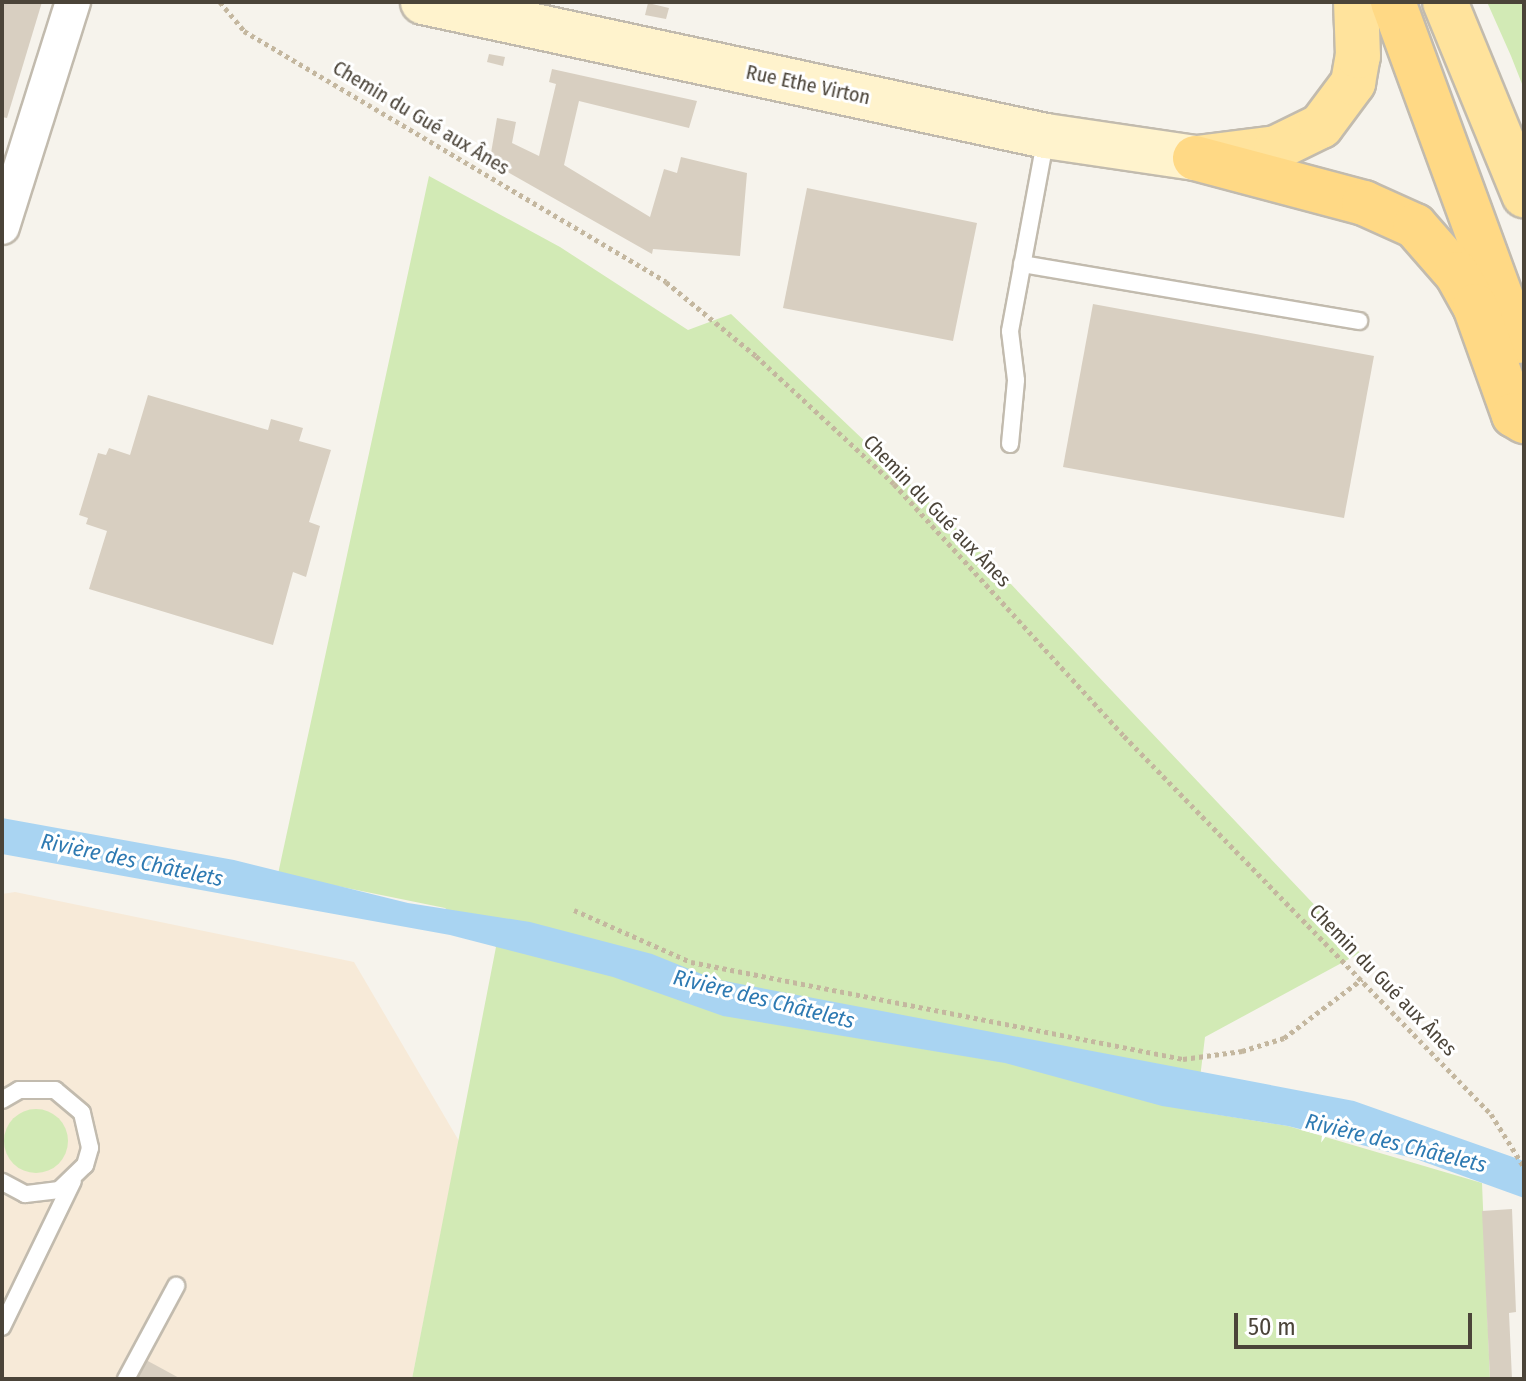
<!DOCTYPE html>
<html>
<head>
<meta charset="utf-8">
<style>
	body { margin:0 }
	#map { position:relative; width:1526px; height:1381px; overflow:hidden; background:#f6f3ec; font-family:"Fira Sans Condensed",sans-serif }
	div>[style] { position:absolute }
	.commercial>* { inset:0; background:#f7ead8 }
	.green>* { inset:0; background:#d2eab5 }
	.round { border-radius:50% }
	.water>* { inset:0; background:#a9d4f2 }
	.building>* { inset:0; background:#d8cfc1 }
	.path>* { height:5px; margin-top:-2.5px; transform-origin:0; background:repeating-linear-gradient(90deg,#c4b79f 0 4px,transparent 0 8px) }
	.roads { filter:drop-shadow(2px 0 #c2bbae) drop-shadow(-2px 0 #c2bbae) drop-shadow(0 2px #c2bbae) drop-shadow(0 -2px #c2bbae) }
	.service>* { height:16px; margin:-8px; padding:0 8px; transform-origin:8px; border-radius:8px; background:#fff }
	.minor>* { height:34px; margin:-17px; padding:0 17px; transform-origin:17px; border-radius:17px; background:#fff }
	.secondary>* { height:44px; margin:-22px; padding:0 22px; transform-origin:22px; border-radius:22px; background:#fff3cd }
	.primary>* { height:44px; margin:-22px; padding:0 22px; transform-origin:22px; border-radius:22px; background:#ffe39c }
	.trunk>* { height:44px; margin:-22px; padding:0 22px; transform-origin:22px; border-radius:22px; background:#ffd985 }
	span { translate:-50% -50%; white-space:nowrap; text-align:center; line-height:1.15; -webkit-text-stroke:6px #fff; paint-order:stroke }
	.street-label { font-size:20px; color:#4b4439 }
	.water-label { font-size:22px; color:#2e7ab2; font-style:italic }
	.frame { position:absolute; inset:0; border:4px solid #4b4439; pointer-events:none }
	.scale { position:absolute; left:1234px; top:1313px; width:238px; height:36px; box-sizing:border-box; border:4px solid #4b4439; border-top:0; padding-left:10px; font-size:24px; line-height:28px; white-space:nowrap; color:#4b4439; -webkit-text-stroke:6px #fff; paint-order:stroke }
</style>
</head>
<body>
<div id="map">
	<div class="commercial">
		<div style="clip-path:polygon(15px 892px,354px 962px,459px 1141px,412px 1379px,2px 1379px,2px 894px)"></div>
	</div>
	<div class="green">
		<div style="clip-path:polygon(1487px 2px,1524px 2px,1524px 89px,1511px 56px)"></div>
		<div style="clip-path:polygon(429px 176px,560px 247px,688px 330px,731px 314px,973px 544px,1360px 953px,1205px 1037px,1196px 1111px,1288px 1126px,1482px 1183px,1490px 1379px,412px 1379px,496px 947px,445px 908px,278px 874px)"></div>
		<div class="round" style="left:4px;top:1109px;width:64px;height:64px"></div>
	</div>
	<div class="water">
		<div style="clip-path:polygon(2px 818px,234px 860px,408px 903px,530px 922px,652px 954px,714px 979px,1354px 1101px,1524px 1161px,1524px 1198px,1416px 1159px,1288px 1126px,1162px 1106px,1005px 1063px,723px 1016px,613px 977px,450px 935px,2px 854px)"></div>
	</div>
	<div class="building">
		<div style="clip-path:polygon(2px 2px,42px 2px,7px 118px,2px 117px)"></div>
		<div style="clip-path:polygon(648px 3px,669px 8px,666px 19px,645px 15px)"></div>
		<div style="clip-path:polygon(489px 54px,505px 57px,503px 66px,487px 62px)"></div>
		<div style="clip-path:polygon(552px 69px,697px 101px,689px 128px,579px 101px,564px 165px,650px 217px,664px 169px,677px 173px,681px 157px,747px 173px,740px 256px,653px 249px,652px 254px,483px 158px,484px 152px,491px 153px,497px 118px,516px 122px,512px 143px,539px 156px,556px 84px,549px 82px)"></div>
		<div style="clip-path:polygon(807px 188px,977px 223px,953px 341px,783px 308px)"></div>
		<div style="clip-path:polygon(1093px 304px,1374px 356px,1344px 518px,1063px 467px)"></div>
		<div style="clip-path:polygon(148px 395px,268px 430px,271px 419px,303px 428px,299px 441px,331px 450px,309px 522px,320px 526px,306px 577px,293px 572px,273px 645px,89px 589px,107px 531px,86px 524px,88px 518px,79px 515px,98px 453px,106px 455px,109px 448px,130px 455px)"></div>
		<div style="clip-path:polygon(1512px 1209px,1516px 1312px,1509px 1313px,1512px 1379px,1490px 1379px,1482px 1211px)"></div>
		<div style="clip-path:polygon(146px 1360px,159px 1367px,181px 1379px,136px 1379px)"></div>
	</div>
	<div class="path">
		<div style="left:220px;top:2px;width:38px;rotate:50deg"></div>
		<div style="left:244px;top:31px;width:491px;rotate:30.7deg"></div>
		<div style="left:666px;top:282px;width:117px;rotate:39.4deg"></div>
		<div style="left:756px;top:356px;width:188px;rotate:42.8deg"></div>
		<div style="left:894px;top:484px;width:341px;rotate:47.6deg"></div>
		<div style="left:1124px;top:736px;width:527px;rotate:45.85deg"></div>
		<div style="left:1491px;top:1114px;width:62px;rotate:58.1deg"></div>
		<div style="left:574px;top:910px;width:128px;rotate:24deg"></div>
		<div style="left:691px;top:962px;width:501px;rotate:11.15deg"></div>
		<div style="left:1183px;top:1059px;width:60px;rotate:-7.7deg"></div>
		<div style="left:1242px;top:1051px;width:44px;rotate:-17.2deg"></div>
		<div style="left:1284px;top:1038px;width:98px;rotate:-37.1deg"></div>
	</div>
	<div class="roads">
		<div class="service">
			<div style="left:1022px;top:264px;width:342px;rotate:9.6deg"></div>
			<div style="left:1010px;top:444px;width:64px;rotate:-84.6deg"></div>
			<div style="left:1016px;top:380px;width:49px;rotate:-97deg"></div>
			<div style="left:1010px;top:331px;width:197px;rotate:-79.5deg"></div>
			<div style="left:2px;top:1100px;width:20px;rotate:-30deg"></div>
			<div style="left:19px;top:1090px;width:36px"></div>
			<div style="left:55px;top:1090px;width:35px;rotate:40deg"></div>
			<div style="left:82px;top:1113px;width:36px;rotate:77deg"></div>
			<div style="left:90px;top:1148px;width:18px;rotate:106deg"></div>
			<div style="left:85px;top:1165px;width:36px;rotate:136deg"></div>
			<div style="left:59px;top:1190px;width:34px;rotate:173deg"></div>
			<div style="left:25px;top:1194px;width:26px;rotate:-152deg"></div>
			<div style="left:2px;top:1327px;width:162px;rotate:-64.1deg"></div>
			<div style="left:126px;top:1379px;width:106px;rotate:-61.7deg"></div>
		</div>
		<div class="minor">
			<div style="left:2px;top:227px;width:236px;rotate:-72.5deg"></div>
		</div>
		<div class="secondary">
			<div style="left:423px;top:2px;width:637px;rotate:12.14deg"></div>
			<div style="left:1046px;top:136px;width:151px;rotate:8.4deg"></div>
		</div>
		<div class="primary">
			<div style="left:1445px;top:2px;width:209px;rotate:67.7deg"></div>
			<div style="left:1197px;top:158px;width:80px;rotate:-7.2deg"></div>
			<div style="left:1276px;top:148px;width:50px;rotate:-26.1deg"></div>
			<div style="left:1321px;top:126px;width:54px;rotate:-53.3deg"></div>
			<div style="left:1353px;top:83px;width:27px;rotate:-80deg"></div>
			<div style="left:1358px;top:56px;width:54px;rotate:-92.1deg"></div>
		</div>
		<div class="trunk">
			<div style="left:1393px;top:2px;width:361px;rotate:69.9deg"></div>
			<div style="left:1195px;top:158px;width:175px;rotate:14.9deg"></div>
			<div style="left:1364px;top:203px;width:56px;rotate:24.3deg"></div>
			<div style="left:1415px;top:226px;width:64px;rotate:48.8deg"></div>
			<div style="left:1457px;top:274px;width:37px;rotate:61deg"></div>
			<div style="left:1475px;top:306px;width:116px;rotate:70.3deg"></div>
			<div style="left:1514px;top:415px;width:12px;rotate:31deg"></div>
		</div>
	</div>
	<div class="street-label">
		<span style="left:808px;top:85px;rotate:12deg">Rue Ethe Virton</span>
		<span style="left:421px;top:118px;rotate:31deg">Chemin du Gué aux Ânes</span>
		<span style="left:937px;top:511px;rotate:46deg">Chemin du Gué aux Ânes</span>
		<span style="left:1383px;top:980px;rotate:46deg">Chemin du Gué aux Ânes</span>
	</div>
	<div class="water-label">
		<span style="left:132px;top:860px;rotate:12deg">Rivière des Châtelets</span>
		<span style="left:764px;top:999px;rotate:14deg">Rivière des Châtelets</span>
		<span style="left:1396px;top:1143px;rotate:14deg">Rivière des Châtelets</span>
	</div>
	<div class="frame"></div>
	<div class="scale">50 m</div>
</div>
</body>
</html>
